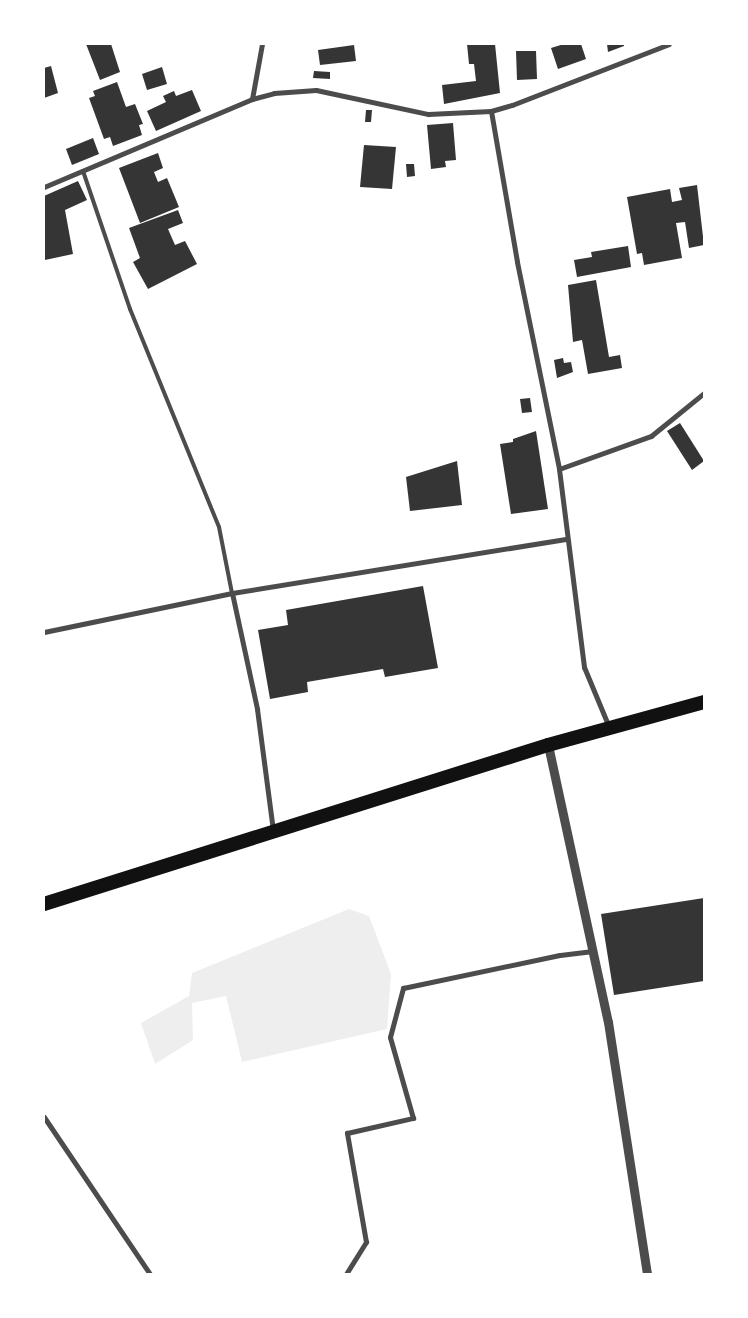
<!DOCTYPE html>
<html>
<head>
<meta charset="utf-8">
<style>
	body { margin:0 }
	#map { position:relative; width:748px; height:1318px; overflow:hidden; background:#fff; font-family:"Archivo Narrow",sans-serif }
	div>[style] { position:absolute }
	.green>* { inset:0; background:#eee }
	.building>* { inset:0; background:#353535 }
	.service>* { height:4px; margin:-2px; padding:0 2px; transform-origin:2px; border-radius:2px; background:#4c4c4c }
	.minor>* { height:5px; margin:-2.5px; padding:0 2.5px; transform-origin:2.5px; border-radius:2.5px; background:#4c4c4c }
	.tertiary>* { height:9px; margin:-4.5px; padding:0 4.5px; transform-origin:4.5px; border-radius:4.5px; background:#4c4c4c }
	.trunk>* { height:14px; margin:-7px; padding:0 7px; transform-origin:7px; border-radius:7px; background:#111 }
	span { translate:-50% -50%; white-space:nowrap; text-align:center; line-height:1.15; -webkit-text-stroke:4px #fff; paint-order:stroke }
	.frame { position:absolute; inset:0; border:45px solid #fff; pointer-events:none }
</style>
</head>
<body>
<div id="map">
	<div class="green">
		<div style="clip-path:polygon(349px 909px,369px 916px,391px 974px,387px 1029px,242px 1062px,226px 996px,192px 1003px,193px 1040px,155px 1064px,141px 1023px,189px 996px,192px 973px)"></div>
	</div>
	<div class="building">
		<div style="clip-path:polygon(86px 44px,111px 44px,120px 72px,100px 80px)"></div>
		<div style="clip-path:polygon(467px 44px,495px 44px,500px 93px,444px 104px,442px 85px,476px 81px,474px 64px,469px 64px)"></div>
		<div style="clip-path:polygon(564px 44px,581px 44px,586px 59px,558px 69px,551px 48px)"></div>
		<div style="clip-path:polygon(607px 44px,624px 44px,624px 46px,608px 52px)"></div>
		<div style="clip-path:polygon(354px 45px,356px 61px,320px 65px,318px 50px)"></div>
		<div style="clip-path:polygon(516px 51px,536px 51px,537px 79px,517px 80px)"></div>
		<div style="clip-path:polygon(51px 66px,58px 93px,44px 98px,44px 68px)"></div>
		<div style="clip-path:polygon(162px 67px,167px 84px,147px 90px,142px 74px)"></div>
		<div style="clip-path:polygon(314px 71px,330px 72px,330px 79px,313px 78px)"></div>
		<div style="clip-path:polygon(117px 82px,126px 107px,135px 104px,143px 124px,139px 125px,142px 135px,113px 146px,110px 137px,104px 139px,89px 98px,95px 96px,93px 91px)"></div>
		<div style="clip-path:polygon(192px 90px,201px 111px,156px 131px,147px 111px,166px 102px,163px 96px,174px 91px,176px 96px)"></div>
		<div style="clip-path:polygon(366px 110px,372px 110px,371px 122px,365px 122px)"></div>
		<div style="clip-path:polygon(453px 123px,456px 160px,445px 161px,446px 167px,431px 169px,427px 125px)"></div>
		<div style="clip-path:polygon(93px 138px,99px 154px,72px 165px,66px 149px)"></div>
		<div style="clip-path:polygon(364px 145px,396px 147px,392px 189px,360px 187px)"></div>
		<div style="clip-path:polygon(158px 153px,163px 168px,154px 172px,158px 182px,167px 178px,179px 207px,140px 223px,119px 168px)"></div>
		<div style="clip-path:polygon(406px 164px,414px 164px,415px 176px,407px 177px)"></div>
		<div style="clip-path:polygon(78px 181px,87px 200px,65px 210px,73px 254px,45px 260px,44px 196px)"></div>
		<div style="clip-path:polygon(697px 185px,704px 245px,689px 248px,685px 222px,676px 223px,682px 258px,644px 265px,642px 253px,637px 254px,627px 197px,670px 189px,672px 202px,682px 200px,679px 188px)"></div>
		<div style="clip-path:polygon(178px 210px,183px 223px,168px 229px,175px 245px,185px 241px,197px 264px,148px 289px,133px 262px,140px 258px,129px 228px)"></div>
		<div style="clip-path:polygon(628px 246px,631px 267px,577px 277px,574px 260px,592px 257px,591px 252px)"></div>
		<div style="clip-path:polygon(596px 280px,609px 357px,620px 355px,622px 368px,588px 374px,582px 340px,573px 342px,568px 285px)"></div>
		<div style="clip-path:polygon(563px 358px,564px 363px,571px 362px,573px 372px,557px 378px,554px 360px)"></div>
		<div style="clip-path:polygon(530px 398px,532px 412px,522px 413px,520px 399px)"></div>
		<div style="clip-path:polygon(680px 423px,704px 461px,692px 470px,667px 431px)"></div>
		<div style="clip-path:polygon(536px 431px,548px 509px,511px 514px,500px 444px,513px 442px,513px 439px)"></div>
		<div style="clip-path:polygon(457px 461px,462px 505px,410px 511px,406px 477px)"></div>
		<div style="clip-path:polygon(423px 586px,438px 668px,385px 677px,383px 669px,307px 682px,308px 692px,270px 699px,258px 630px,288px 625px,286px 610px)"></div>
		<div style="clip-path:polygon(704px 898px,704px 981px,614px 995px,601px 914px)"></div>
	</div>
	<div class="service">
		<div style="left:83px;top:171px;width:146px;rotate:71.2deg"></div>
		<div style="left:130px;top:309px;width:235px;rotate:67.8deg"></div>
		<div style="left:219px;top:527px;width:67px;rotate:78.9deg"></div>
	</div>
	<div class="minor">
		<div style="left:252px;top:99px;width:56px;rotate:-79.7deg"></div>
		<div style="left:491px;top:111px;width:153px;rotate:80.2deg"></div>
		<div style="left:517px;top:262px;width:211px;rotate:78.5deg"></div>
		<div style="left:559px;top:469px;width:200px;rotate:82.8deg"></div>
		<div style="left:584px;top:667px;width:65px;rotate:67.4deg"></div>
		<div style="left:44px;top:187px;width:226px;rotate:-22.9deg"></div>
		<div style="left:252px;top:99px;width:23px;rotate:-15deg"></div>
		<div style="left:274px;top:93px;width:42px;rotate:-4.1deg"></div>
		<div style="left:316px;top:90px;width:115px;rotate:12.1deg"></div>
		<div style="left:428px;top:114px;width:63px;rotate:-2.7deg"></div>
		<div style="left:491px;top:111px;width:22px;rotate:-16deg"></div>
		<div style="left:512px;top:105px;width:168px;rotate:-21.2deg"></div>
		<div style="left:559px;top:469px;width:98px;rotate:-19.7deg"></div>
		<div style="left:651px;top:436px;width:68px;rotate:-39.1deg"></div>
		<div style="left:232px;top:593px;width:119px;rotate:77.8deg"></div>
		<div style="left:257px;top:709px;width:123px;rotate:82.5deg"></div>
		<div style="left:44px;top:632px;width:192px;rotate:-11.7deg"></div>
		<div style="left:232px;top:593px;width:338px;rotate:-9.2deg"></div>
		<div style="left:44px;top:1117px;width:189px;rotate:56deg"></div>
		<div style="left:346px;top:1274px;width:38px;rotate:-58deg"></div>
		<div style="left:366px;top:1242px;width:111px;rotate:-99.9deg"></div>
		<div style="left:347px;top:1133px;width:68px;rotate:-12.8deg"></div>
		<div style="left:413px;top:1118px;width:84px;rotate:-105.9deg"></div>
		<div style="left:390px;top:1037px;width:51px;rotate:-75.1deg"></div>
		<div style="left:403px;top:988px;width:160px;rotate:-11.9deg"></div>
		<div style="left:560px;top:955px;width:33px;rotate:-7deg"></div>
	</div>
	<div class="tertiary">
		<div style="left:548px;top:745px;width:283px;rotate:77.8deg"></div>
		<div style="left:608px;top:1022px;width:255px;rotate:81.2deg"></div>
	</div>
	<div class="trunk">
		<div style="left:44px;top:904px;width:528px;rotate:-17.51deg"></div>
		<div style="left:548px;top:745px;width:162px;rotate:-15.4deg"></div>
	</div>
	<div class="frame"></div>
</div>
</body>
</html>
